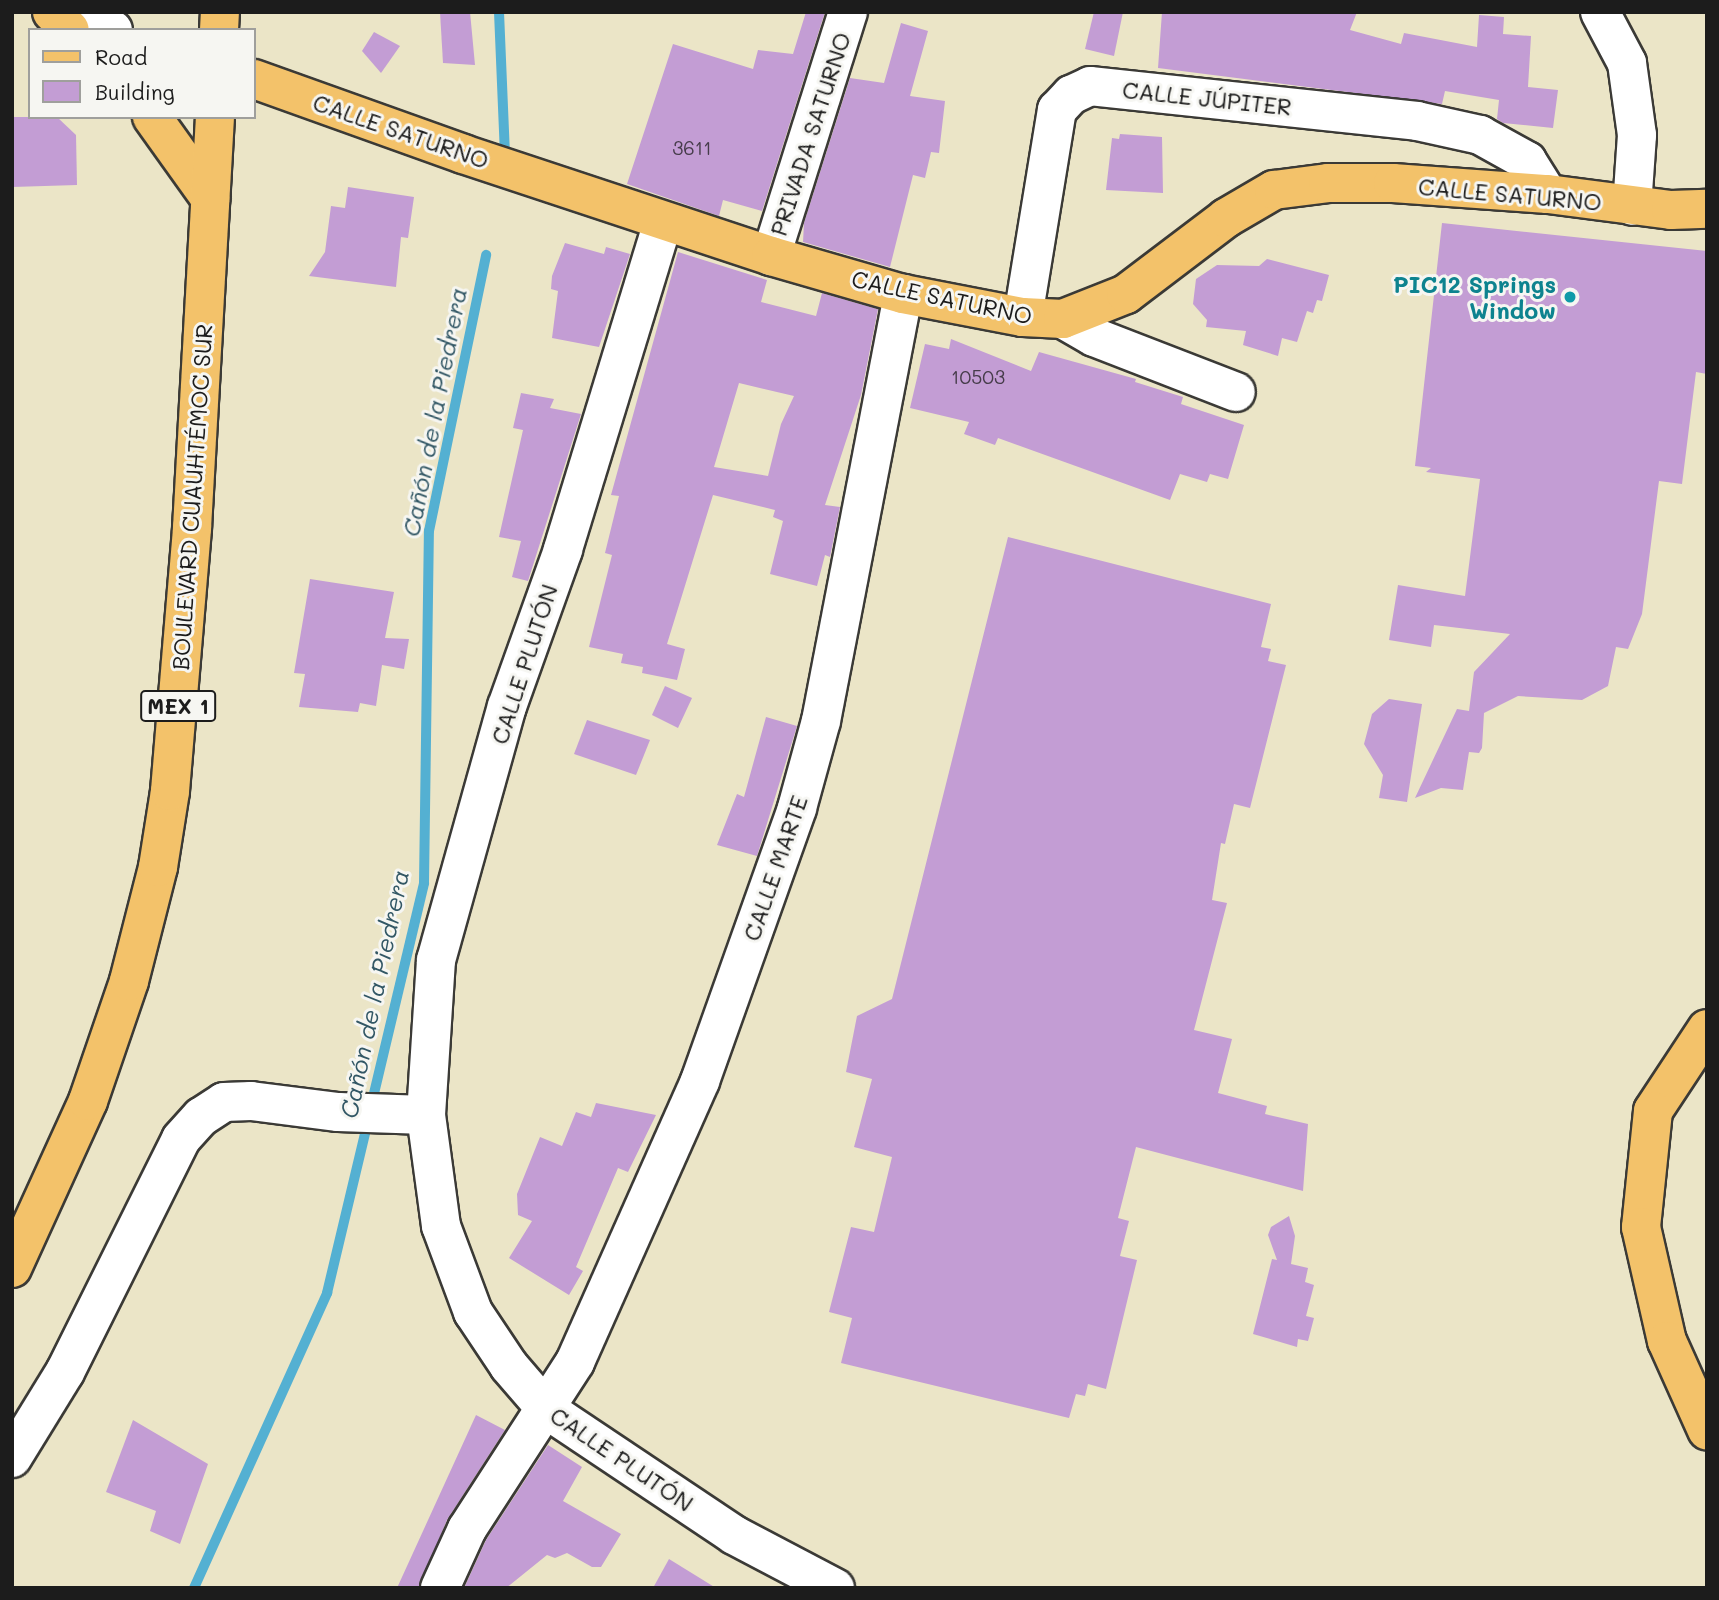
<!DOCTYPE html>
<html>
<head>
<meta charset="utf-8">
<style>
	body { margin:0 }
	#map { position:relative; width:1719px; height:1600px; overflow:hidden; background:#ebe5c7; font-family:Mali,sans-serif }
	div>[style] { position:absolute }
	.stream>* { height:10px; margin:-5px; padding:0 5px; transform-origin:5px; border-radius:5px; background:#54b0d2 }
	.building>* { inset:0; background:#c39dd4 }
	.roads { filter:drop-shadow(2px 0 #3b3a36) drop-shadow(-2px 0 #3b3a36) drop-shadow(0 2px #3b3a36) drop-shadow(0 -2px #3b3a36) }
	.minor>* { height:38px; margin:-19px; padding:0 19px; transform-origin:19px; border-radius:19px; background:#fff }
	.major>* { height:38px; margin:-19px; padding:0 19px; transform-origin:19px; border-radius:19px; background:#f3c26a }
	.dots>* { width:19px; height:19px; translate:-50% -50%; box-sizing:border-box; border:4px solid #f6f6f2; border-radius:50% }
	span { translate:-50% -50%; white-space:nowrap; text-align:center; line-height:1.15; -webkit-text-stroke:6px #f6f6f2; paint-order:stroke }
	.number-label { font-size:19px; color:#463c4a }
	.number-label span { -webkit-text-stroke-width:0 }
	.shield-label span { padding:2px 5px; background:#f6f6f2; border:2px solid; border-radius:5px; -webkit-text-stroke-width:0 }
	.shield-label { font-size:21px; color:#1c1c1c; font-weight:700 }
	.street-label { font-size:23px; color:#1c1c1c }
	.culture-label { font-size:23px; color:#0d838f; font-weight:700 }
	.right { translate:-100% -50%; text-align:right }
	.water-label { font-size:24px; color:#325765; font-style:italic }
	.frame { position:absolute; inset:0; border:14px solid #1c1c1c; pointer-events:none }
	.legend { position:absolute; left:28px; top:28px; width:228px; height:91px; box-sizing:border-box; background:#f6f6f2; border:2px solid #9f9f9c; margin:0; padding:9px 12px; list-style:none; font-size:21px; color:#1c1c1c }
	.legend li { display:flex; align-items:center; gap:14px; height:35px }
	.legend b { width:35px; border:2px solid #9f9f9c }
</style>
</head>
<body>
<div id="map">
	<div class="stream">
		<div style="left:499px;top:12px;width:146px;rotate:87.6deg"></div>
		<div style="left:371px;top:1106px;width:229px;rotate:-76.6deg"></div>
		<div style="left:424px;top:883px;width:352px;rotate:-89.2deg"></div>
		<div style="left:429px;top:531px;width:282px;rotate:-78.3deg"></div>
		<div style="left:194px;top:1588px;width:324px;rotate:-65.7deg"></div>
		<div style="left:327px;top:1293px;width:177px;rotate:-76.6deg"></div>
	</div>
	<div class="building">
		<div style="clip-path:polygon(440px 12px,470px 12px,475px 65px,443px 63px)"></div>
		<div style="clip-path:polygon(806px 12px,825px 12px,762px 211px,723px 200px,719px 216px,627px 184px,673px 44px,753px 69px,758px 50px,793px 54px)"></div>
		<div style="clip-path:polygon(1094px 12px,1123px 12px,1114px 56px,1085px 49px)"></div>
		<div style="clip-path:polygon(1162px 12px,1357px 12px,1350px 30px,1401px 44px,1404px 33px,1477px 47px,1479px 15px,1504px 17px,1503px 34px,1531px 36px,1528px 87px,1558px 90px,1553px 128px,1503px 123px,1497px 119px,1499px 100px,1445px 91px,1442px 104px,1158px 68px)"></div>
		<div style="clip-path:polygon(901px 23px,928px 31px,910px 96px,945px 101px,939px 153px,931px 152px,925px 178px,913px 175px,890px 267px,803px 242px,804px 223px,850px 78px,884px 83px)"></div>
		<div style="clip-path:polygon(374px 32px,400px 46px,381px 73px,362px 51px)"></div>
		<div style="clip-path:polygon(12px 117px,57px 117px,76px 135px,77px 185px,12px 187px)"></div>
		<div style="clip-path:polygon(1120px 134px,1162px 137px,1163px 193px,1106px 190px,1112px 138px,1119px 139px)"></div>
		<div style="clip-path:polygon(348px 187px,414px 197px,408px 238px,401px 237px,396px 287px,309px 276px,325px 252px,331px 206px,345px 208px)"></div>
		<div style="clip-path:polygon(1442px 223px,1707px 251px,1707px 374px,1696px 372px,1682px 484px,1659px 481px,1642px 614px,1628px 649px,1616px 647px,1608px 686px,1582px 700px,1518px 696px,1484px 713px,1482px 748px,1479px 753px,1469px 752px,1463px 790px,1441px 788px,1415px 798px,1457px 709px,1469px 711px,1474px 672px,1510px 634px,1434px 625px,1431px 647px,1389px 640px,1398px 585px,1465px 596px,1480px 479px,1426px 472px,1431px 468px,1415px 466px)"></div>
		<div style="clip-path:polygon(565px 243px,604px 254px,606px 247px,630px 254px,599px 347px,552px 338px,558px 291px,551px 289px,552px 276px)"></div>
		<div style="clip-path:polygon(evenodd,678px 252px,767px 280px,761px 302px,816px 316px,822px 293px,878px 309px,861px 395px,825px 505px,840px 507px,830px 557px,825px 555px,817px 586px,770px 574px,783px 521px,773px 517px,775px 510px,713px 495px,667px 644px,685px 649px,677px 680px,642px 673px,643px 667px,621px 663px,623px 654px,589px 647px,612px 555px,605px 553px,619px 496px,611px 495px,678px 252px,739px 383px,794px 396px,781px 424px,768px 476px,714px 467px,739px 383px)"></div>
		<div style="clip-path:polygon(1267px 259px,1329px 275px,1322px 301px,1317px 300px,1313px 313px,1307px 311px,1297px 342px,1282px 338px,1278px 356px,1243px 345px,1246px 331px,1206px 327px,1207px 320px,1193px 304px,1196px 279px,1217px 265px,1259px 266px)"></div>
		<div style="clip-path:polygon(951px 339px,1031px 371px,1039px 352px,1136px 379px,1135px 382px,1183px 397px,1181px 404px,1244px 425px,1228px 479px,1210px 474px,1207px 482px,1180px 474px,1170px 500px,998px 438px,995px 445px,964px 434px,969px 422px,910px 408px,925px 344px,949px 349px)"></div>
		<div style="clip-path:polygon(521px 393px,554px 399px,550px 408px,581px 414px,528px 581px,512px 577px,521px 541px,499px 537px,523px 430px,513px 428px)"></div>
		<div style="clip-path:polygon(1008px 537px,1271px 604px,1261px 647px,1271px 649px,1268px 661px,1286px 665px,1250px 808px,1234px 804px,1225px 844px,1221px 843px,1212px 900px,1227px 903px,1194px 1030px,1232px 1039px,1218px 1093px,1267px 1106px,1265px 1114px,1308px 1124px,1303px 1191px,1136px 1147px,1118px 1218px,1129px 1221px,1120px 1256px,1137px 1260px,1106px 1389px,1088px 1384px,1085px 1396px,1076px 1394px,1069px 1418px,841px 1363px,852px 1318px,829px 1312px,851px 1227px,874px 1232px,892px 1157px,854px 1147px,872px 1079px,846px 1072px,857px 1016px,892px 999px)"></div>
		<div style="clip-path:polygon(310px 579px,394px 592px,385px 638px,409px 639px,404px 669px,382px 665px,376px 706px,360px 703px,358px 712px,299px 707px,305px 674px,294px 673px)"></div>
		<div style="clip-path:polygon(665px 686px,692px 698px,678px 728px,652px 715px)"></div>
		<div style="clip-path:polygon(1389px 699px,1422px 704px,1407px 802px,1379px 798px,1383px 775px,1364px 744px,1372px 714px)"></div>
		<div style="clip-path:polygon(766px 717px,797px 726px,757px 856px,717px 845px,737px 794px,744px 797px)"></div>
		<div style="clip-path:polygon(587px 720px,650px 740px,636px 775px,574px 754px)"></div>
		<div style="clip-path:polygon(596px 1103px,656px 1115px,628px 1172px,618px 1168px,576px 1267px,583px 1271px,569px 1295px,509px 1258px,532px 1221px,518px 1215px,517px 1194px,540px 1137px,562px 1146px,576px 1112px,591px 1117px)"></div>
		<div style="clip-path:polygon(1289px 1216px,1295px 1236px,1291px 1264px,1308px 1268px,1305px 1282px,1314px 1285px,1306px 1316px,1314px 1318px,1308px 1341px,1298px 1339px,1297px 1347px,1253px 1334px,1272px 1259px,1277px 1260px,1268px 1235px,1271px 1227px)"></div>
		<div style="clip-path:polygon(476px 1415px,505px 1430px,447px 1520px,419px 1588px,397px 1588px)"></div>
		<div style="clip-path:polygon(133px 1420px,208px 1464px,180px 1544px,150px 1531px,156px 1511px,106px 1492px)"></div>
		<div style="clip-path:polygon(548px 1445px,582px 1467px,563px 1501px,621px 1534px,601px 1567px,592px 1567px,567px 1553px,555px 1558px,547px 1555px,506px 1588px,464px 1588px,486px 1540px)"></div>
		<div style="clip-path:polygon(669px 1559px,716px 1588px,653px 1588px)"></div>
	</div>
	<div class="roads">
		<div class="minor">
			<div style="left:61px;top:12px;width:55px;rotate:19.1deg"></div>
			<div style="left:1600px;top:12px;width:58px;rotate:62.1deg"></div>
			<div style="left:1627px;top:63px;width:73px;rotate:82.1deg"></div>
			<div style="left:1637px;top:135px;width:71px;rotate:94deg"></div>
			<div style="left:663px;top:222px;width:343px;rotate:107deg"></div>
			<div style="left:563px;top:550px;width:166px;rotate:109.7deg"></div>
			<div style="left:507px;top:706px;width:264px;rotate:105.6deg"></div>
			<div style="left:436px;top:960px;width:155px;rotate:93.7deg"></div>
			<div style="left:426px;top:1115px;width:112px;rotate:82.3deg"></div>
			<div style="left:441px;top:1226px;width:92px;rotate:69.6deg"></div>
			<div style="left:473px;top:1312px;width:65px;rotate:56.3deg"></div>
			<div style="left:509px;top:1366px;width:57px;rotate:49.3deg"></div>
			<div style="left:546px;top:1409px;width:226px;rotate:33.8deg"></div>
			<div style="left:734px;top:1535px;width:114px;rotate:27.7deg"></div>
			<div style="left:771px;top:256px;width:256px;rotate:-72.5deg"></div>
			<div style="left:1023px;top:317px;width:210px;rotate:-80.7deg"></div>
			<div style="left:1057px;top:110px;width:21px;rotate:-47deg"></div>
			<div style="left:1071px;top:95px;width:21px;rotate:-25deg"></div>
			<div style="left:1090px;top:86px;width:329px;rotate:6.1deg"></div>
			<div style="left:1417px;top:121px;width:65px;rotate:12.5deg"></div>
			<div style="left:1480px;top:135px;width:54px;rotate:29deg"></div>
			<div style="left:1527px;top:161px;width:39px;rotate:58deg"></div>
			<div style="left:1063px;top:319px;width:36px;rotate:30deg"></div>
			<div style="left:1094px;top:337px;width:152px;rotate:21.2deg"></div>
			<div style="left:12px;top:1458px;width:101px;rotate:-58.4deg"></div>
			<div style="left:65px;top:1372px;width:260px;rotate:-63.5deg"></div>
			<div style="left:181px;top:1139px;width:30px;rotate:-48deg"></div>
			<div style="left:201px;top:1117px;width:27px;rotate:-33deg"></div>
			<div style="left:224px;top:1102px;width:27px;rotate:-2deg"></div>
			<div style="left:251px;top:1101px;width:88px;rotate:7.2deg"></div>
			<div style="left:338px;top:1112px;width:88px;rotate:2deg"></div>
			<div style="left:440px;top:1588px;width:65px;rotate:-65.4deg"></div>
			<div style="left:467px;top:1529px;width:199px;rotate:-57.1deg"></div>
			<div style="left:575px;top:1362px;width:308px;rotate:-66deg"></div>
			<div style="left:700px;top:1081px;width:290px;rotate:-70.4deg"></div>
			<div style="left:797px;top:808px;width:90px;rotate:-74.6deg"></div>
			<div style="left:821px;top:721px;width:435px;rotate:-79.1deg"></div>
		</div>
		<div class="major">
			<div style="left:52px;top:12px;width:25px;rotate:45deg"></div>
			<div style="left:219px;top:30px;width:18px;rotate:-87deg"></div>
			<div style="left:254px;top:79px;width:222px;rotate:19.7deg"></div>
			<div style="left:463px;top:154px;width:324px;rotate:18.3deg"></div>
			<div style="left:771px;top:256px;width:137px;rotate:16.1deg"></div>
			<div style="left:903px;top:294px;width:122px;rotate:10.9deg"></div>
			<div style="left:1023px;top:317px;width:40px;rotate:2.9deg"></div>
			<div style="left:1063px;top:319px;width:68px;rotate:-21.6deg"></div>
			<div style="left:1126px;top:294px;width:126px;rotate:-37.2deg"></div>
			<div style="left:1226px;top:218px;width:56px;rotate:-30.3deg"></div>
			<div style="left:1274px;top:190px;width:54px;rotate:-7.4deg"></div>
			<div style="left:1328px;top:183px;width:65px"></div>
			<div style="left:1393px;top:183px;width:155px;rotate:4.1deg"></div>
			<div style="left:1548px;top:194px;width:124px;rotate:7.4deg"></div>
			<div style="left:1671px;top:210px;width:36px;rotate:-2deg"></div>
			<div style="left:152px;top:117px;width:100px;rotate:54.4deg"></div>
			<div style="left:1707px;top:1029px;width:98px;rotate:123.4deg"></div>
			<div style="left:1653px;top:1111px;width:117px;rotate:95.9deg"></div>
			<div style="left:1641px;top:1227px;width:117px;rotate:77.2deg"></div>
			<div style="left:1667px;top:1341px;width:98px;rotate:65.8deg"></div>
			<div style="left:12px;top:1268px;width:183px;rotate:-65.5deg"></div>
			<div style="left:88px;top:1101px;width:127px;rotate:-71.1deg"></div>
			<div style="left:129px;top:981px;width:118px;rotate:-75.7deg"></div>
			<div style="left:158px;top:867px;width:77px;rotate:-81deg"></div>
			<div style="left:170px;top:791px;width:264px;rotate:-85.2deg"></div>
			<div style="left:192px;top:528px;width:412px;rotate:-86.8deg"></div>
		</div>
	</div>
	<div class="dots">
		<div style="left:1570px;top:297px;background:#0f9aa8"></div>
	</div>
	<div class="number-label">
		<span style="left:692px;top:148px">3611</span>
		<span style="left:978px;top:377px">10503</span>
	</div>
	<div class="shield-label">
		<span style="left:178px;top:706px">MEX 1</span>
	</div>
	<div class="street-label">
		<span style="left:1207px;top:98px;rotate:6deg">CALLE JÚPITER</span>
		<span style="left:401px;top:131px;rotate:19deg">CALLE SATURNO</span>
		<span style="left:810px;top:134px;rotate:-72deg">PRIVADA SATURNO</span>
		<span style="left:1510px;top:194px;rotate:5deg">CALLE SATURNO</span>
		<span style="left:942px;top:297px;rotate:12deg">CALLE SATURNO</span>
		<span style="left:192px;top:497px;rotate:-86deg">BOULEVARD CUAUHTÉMOC SUR</span>
		<span style="left:524px;top:664px;rotate:-72deg">CALLE PLUTÓN</span>
		<span style="left:775px;top:868px;rotate:-71deg">CALLE MARTE</span>
		<span style="left:622px;top:1459px;rotate:34deg">CALLE PLUTÓN</span>
	</div>
	<div class="culture-label">
		<span class="right" style="left:1556px;top:297px">PIC12 Springs<br>Window</span>
	</div>
	<div class="water-label">
		<span style="left:434px;top:412px;rotate:-79deg">Cañón de la Piedrera</span>
		<span style="left:374px;top:994px;rotate:-78deg">Cañón de la Piedrera</span>
	</div>
	<div class="frame"></div>
	<ul class="legend">
	<li><b style="height:9px;background:#f3c26a"></b>Road</li>
	<li><b style="height:19px;background:#c39dd4"></b>Building</li>
	</ul>
</div>
</body>
</html>
